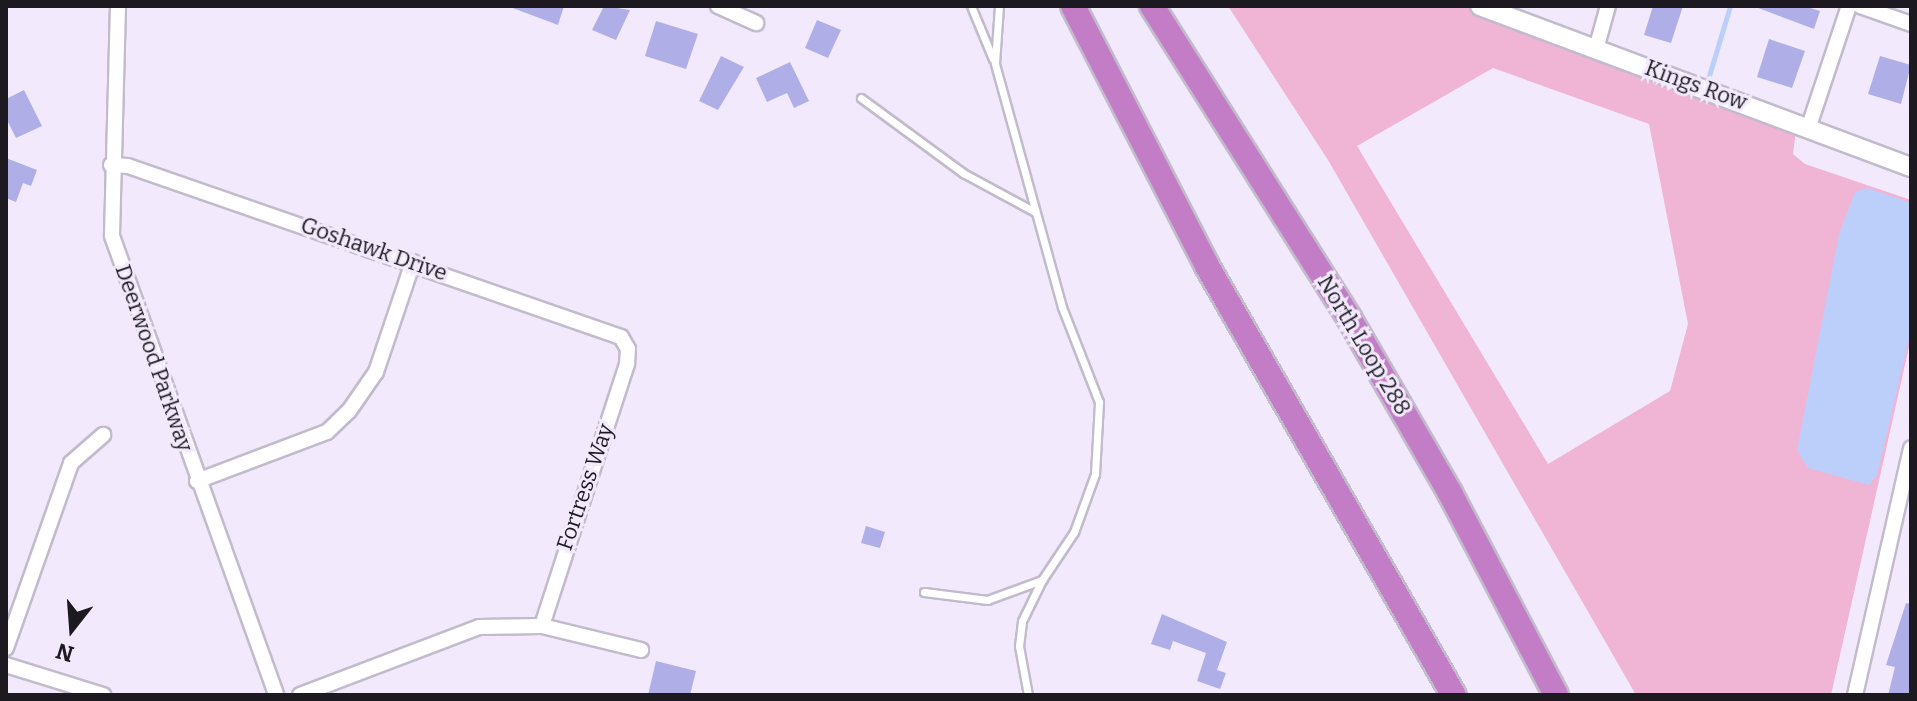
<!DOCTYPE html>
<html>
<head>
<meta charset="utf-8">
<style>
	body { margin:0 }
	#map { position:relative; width:1917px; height:701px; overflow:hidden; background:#f2eafc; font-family:Bitter,serif }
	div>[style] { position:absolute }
	.green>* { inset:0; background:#f0b4d5 }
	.water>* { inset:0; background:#bccffb }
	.stream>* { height:5px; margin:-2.5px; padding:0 2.5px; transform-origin:2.5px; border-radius:2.5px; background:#bccffb }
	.building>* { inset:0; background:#b0aee7 }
	.roads { filter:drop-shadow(2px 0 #c2bbcb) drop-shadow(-2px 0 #c2bbcb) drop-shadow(0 2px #c2bbcb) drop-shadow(0 -2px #c2bbcb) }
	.lane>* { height:7px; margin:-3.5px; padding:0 3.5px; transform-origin:3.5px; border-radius:3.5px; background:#fff }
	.street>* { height:14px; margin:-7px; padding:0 7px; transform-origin:7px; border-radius:7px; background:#fff }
	.secondary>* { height:18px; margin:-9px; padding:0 9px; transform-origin:9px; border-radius:9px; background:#fff }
	.highway>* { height:24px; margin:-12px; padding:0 12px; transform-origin:12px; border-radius:12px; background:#c37dc6 }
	span { translate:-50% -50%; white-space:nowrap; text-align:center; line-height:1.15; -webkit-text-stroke:6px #f2eafc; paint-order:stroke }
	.street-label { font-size:22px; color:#1c1a20 }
	.frame { position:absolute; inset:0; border:8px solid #1c1a20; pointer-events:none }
	.north { position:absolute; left:32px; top:589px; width:80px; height:80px; -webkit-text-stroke:6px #f2eafc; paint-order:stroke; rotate:197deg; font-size:22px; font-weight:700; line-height:32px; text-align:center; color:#1c1a20 }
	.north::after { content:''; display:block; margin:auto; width:28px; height:36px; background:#1c1a20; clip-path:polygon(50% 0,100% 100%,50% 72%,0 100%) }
</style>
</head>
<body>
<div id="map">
	<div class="green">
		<div style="clip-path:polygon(evenodd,1228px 6px,1480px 6px,1797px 122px,1793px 154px,1805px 164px,1911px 200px,1911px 338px,1831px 695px,1636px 695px,1328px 160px,1228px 6px,1493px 68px,1649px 124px,1688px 324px,1670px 391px,1548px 464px,1357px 146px,1493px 68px)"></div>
	</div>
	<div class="water">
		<div style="clip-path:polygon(1867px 188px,1911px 203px,1911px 330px,1877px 475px,1869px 485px,1808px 468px,1797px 450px,1839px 234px,1855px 192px)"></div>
	</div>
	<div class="stream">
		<div style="left:1708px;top:79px;width:76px;rotate:-73.2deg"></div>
	</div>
	<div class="building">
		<div style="clip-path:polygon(507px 6px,564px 6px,558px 25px)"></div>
		<div style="clip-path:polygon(604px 6px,630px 10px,616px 40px,592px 30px)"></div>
		<div style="clip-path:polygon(1653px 6px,1683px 6px,1671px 43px,1644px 35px)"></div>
		<div style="clip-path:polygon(1753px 6px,1804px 6px,1820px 11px,1814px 29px)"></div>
		<div style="clip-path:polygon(817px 20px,841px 30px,828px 58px,805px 48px)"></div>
		<div style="clip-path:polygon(656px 21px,698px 34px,686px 69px,645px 56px)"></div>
		<div style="clip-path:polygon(1769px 39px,1805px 51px,1792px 88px,1757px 77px)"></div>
		<div style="clip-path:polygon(721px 56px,744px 67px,718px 110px,699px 101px)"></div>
		<div style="clip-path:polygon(1880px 56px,1911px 65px,1901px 104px,1868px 94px)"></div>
		<div style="clip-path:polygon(790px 62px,809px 101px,794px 108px,787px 93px,767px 102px,756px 78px)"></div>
		<div style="clip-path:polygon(24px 90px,42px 126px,16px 138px,6px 118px,6px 99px)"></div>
		<div style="clip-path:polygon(6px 158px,37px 170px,31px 186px,23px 183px,16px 202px,6px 198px)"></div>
		<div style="clip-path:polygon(866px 526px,885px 532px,880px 548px,861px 543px)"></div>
		<div style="clip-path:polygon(1906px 603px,1911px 604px,1911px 695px,1888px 695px,1895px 667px,1886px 665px)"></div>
		<div style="clip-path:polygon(1162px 614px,1227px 642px,1217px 670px,1226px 673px,1220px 689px,1197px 681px,1206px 653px,1173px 641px,1170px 650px,1151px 644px)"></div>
		<div style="clip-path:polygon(656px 661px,696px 671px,690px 695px,648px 695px)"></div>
	</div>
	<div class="roads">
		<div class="lane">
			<div style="left:971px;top:6px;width:57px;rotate:67.5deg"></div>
			<div style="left:861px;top:98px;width:127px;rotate:36.3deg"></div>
			<div style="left:963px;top:173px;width:82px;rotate:28.4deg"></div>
			<div style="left:924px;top:592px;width:64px;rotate:7.2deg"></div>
			<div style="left:987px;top:600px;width:59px;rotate:-20deg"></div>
			<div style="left:1042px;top:580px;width:58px;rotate:-56.3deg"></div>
			<div style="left:1074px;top:532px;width:62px;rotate:-70.1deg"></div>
			<div style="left:1095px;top:474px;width:72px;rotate:-86.8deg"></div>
			<div style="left:1099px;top:402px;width:102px;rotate:-111.3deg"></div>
			<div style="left:1062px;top:307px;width:253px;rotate:-105.4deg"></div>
			<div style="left:995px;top:63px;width:57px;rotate:-86deg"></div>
			<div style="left:1028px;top:695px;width:50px;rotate:-100.4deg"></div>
			<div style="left:1019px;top:646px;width:25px;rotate:-83deg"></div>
			<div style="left:1022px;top:621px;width:46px;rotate:-64deg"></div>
		</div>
		<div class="street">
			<div style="left:118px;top:6px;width:230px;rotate:91.5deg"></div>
			<div style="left:112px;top:236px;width:487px;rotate:70.3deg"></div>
			<div style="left:718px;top:6px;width:42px;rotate:24.1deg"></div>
			<div style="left:1860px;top:6px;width:54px;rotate:19.4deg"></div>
			<div style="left:1596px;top:49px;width:45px;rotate:-74.4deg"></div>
			<div style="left:1809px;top:126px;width:126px;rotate:-71.6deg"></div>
			<div style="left:111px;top:165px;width:17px;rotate:3deg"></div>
			<div style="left:128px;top:166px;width:522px;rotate:19.13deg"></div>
			<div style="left:621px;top:337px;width:14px;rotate:60deg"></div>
			<div style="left:628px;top:349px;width:15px;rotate:94deg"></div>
			<div style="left:627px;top:364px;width:275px;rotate:108deg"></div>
			<div style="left:197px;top:481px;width:139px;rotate:-20.7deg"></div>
			<div style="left:327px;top:432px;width:30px;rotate:-44deg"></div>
			<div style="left:349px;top:411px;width:47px;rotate:-55.3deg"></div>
			<div style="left:376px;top:372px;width:116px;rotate:-71.4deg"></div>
			<div style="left:6px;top:648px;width:196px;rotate:-70.6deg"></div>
			<div style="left:71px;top:463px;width:43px;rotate:-41.2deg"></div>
			<div style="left:6px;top:665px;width:102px;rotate:17.2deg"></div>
			<div style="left:300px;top:695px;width:191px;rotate:-20.8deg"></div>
			<div style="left:479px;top:627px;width:63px;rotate:-0.9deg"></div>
			<div style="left:542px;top:626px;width:102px;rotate:13.6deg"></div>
			<div style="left:1855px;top:695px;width:253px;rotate:-77.2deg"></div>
		</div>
		<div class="secondary">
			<div style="left:1480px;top:6px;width:460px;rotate:20.5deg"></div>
		</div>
		<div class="highway">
			<div style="left:1073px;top:6px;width:292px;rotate:62.7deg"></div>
			<div style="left:1207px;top:266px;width:495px;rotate:60.1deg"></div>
			<div style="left:1152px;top:6px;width:369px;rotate:57.7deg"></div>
			<div style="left:1349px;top:318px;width:202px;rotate:60deg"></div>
			<div style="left:1450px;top:493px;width:228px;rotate:62.3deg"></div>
		</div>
	</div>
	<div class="street-label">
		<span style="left:1696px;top:85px;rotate:20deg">Kings Row</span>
		<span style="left:374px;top:249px;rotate:19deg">Goshawk Drive</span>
		<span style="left:1364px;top:345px;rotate:59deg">North Loop 288</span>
		<span style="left:154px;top:358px;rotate:71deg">Deerwood Parkway</span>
		<span style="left:585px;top:487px;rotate:-71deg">Fortress Way</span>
	</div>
	<div class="frame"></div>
	<div class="north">N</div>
</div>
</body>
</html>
